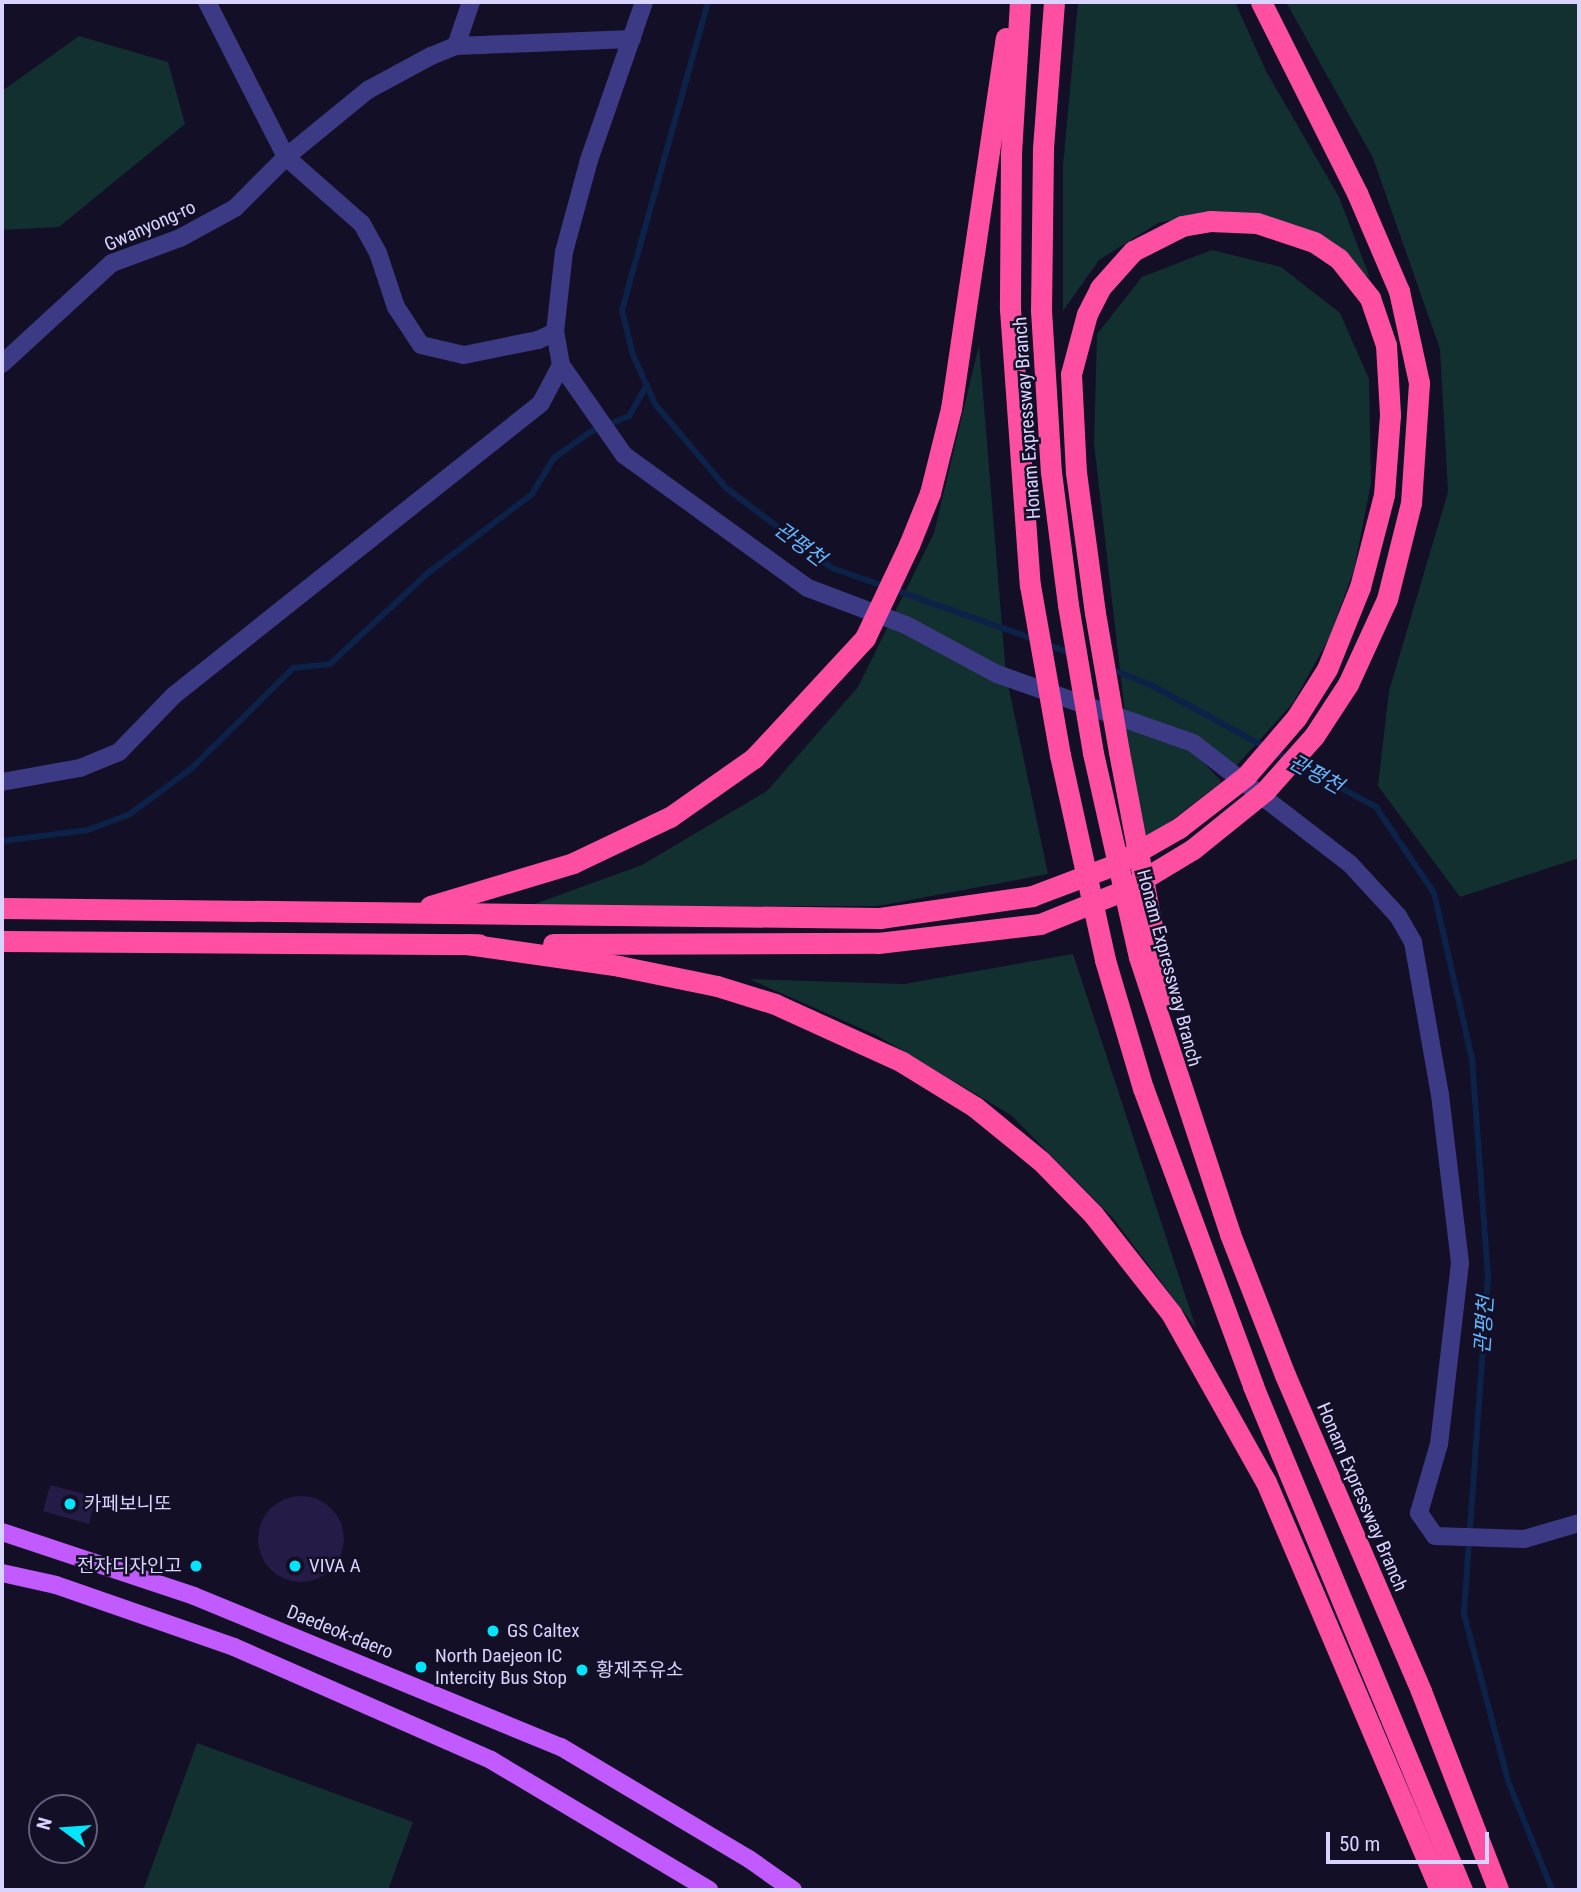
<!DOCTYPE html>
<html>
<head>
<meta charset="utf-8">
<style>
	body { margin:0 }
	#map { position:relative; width:1581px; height:1892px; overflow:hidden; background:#130f26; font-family:"Roboto Condensed","Noto Sans KR",sans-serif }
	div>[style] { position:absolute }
	.green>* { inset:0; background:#12302f }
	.stream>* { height:6px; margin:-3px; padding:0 3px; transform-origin:3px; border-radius:3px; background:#0c2248 }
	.building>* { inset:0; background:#241b47 }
	.round { border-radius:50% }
	.street>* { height:18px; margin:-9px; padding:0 9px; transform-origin:9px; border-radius:9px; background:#3d3a85 }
	.primary>* { height:18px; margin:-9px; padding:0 9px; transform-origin:9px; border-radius:9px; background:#c25bff }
	.highway>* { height:21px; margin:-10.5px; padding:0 10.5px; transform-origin:10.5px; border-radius:10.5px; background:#ff4fa3 }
	.highway-bridge>* { height:21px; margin:-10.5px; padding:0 10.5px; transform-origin:10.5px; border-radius:10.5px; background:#ff4fa3 }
	.dots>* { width:19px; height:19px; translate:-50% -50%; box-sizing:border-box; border:4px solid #130f26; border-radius:50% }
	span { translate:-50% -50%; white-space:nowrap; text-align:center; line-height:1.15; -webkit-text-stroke:5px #130f26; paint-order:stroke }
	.street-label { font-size:19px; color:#d9d4ff }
	.poi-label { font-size:19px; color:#d9d4ff }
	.left { translate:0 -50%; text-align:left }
	.right { translate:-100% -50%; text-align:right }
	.water-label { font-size:21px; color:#62b6ff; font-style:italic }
	.frame { position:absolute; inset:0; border:4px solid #d9d4ff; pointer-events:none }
	.north { position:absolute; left:28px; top:1794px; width:70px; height:70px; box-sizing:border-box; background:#130f26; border:2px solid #625e7d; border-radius:50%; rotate:286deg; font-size:19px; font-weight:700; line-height:28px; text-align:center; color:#d9d4ff }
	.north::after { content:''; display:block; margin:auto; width:24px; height:32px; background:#00e5ff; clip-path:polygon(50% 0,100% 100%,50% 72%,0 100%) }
	.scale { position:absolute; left:1326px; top:1832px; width:163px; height:32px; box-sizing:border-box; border:4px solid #d9d4ff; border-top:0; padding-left:9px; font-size:21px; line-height:24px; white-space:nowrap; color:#d9d4ff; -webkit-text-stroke:5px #130f26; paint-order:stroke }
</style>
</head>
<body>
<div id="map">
	<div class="green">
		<div style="clip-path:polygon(1078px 2px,1235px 2px,1266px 71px,1339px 197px,1370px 278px,1296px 225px,1221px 211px,1158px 223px,1099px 260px,1063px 311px,1063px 166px)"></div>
		<div style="clip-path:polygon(1286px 2px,1579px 2px,1579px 858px,1460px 897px,1378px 786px,1389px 691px,1448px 492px,1440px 349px,1373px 158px)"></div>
		<div style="clip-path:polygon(79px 36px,168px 62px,185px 124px,59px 227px,2px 230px,2px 91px)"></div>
		<div style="clip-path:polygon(1212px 250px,1281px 267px,1340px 313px,1369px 379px,1371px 483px,1354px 570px,1329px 638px,1293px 703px,1235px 767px,1125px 714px,1094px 443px,1097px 334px,1142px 277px)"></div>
		<div style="clip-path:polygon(979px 345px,1006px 675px,1048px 874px,878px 906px,529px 906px,642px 865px,767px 791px,858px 687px,934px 533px)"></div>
		<div style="clip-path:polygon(1119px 724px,1191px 749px,1222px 782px,1139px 845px)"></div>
		<div style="clip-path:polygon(1073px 954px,1196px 1328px,1113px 1218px,1011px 1115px,876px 1035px,749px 979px,904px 984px)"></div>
		<div style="clip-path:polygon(197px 1743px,413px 1822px,388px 1890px,144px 1888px)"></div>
	</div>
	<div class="stream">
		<div style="left:708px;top:2px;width:320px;rotate:105.6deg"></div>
		<div style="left:622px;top:310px;width:46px;rotate:76.3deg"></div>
		<div style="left:633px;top:355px;width:54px;rotate:65.8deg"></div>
		<div style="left:655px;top:404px;width:110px;rotate:49.8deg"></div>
		<div style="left:726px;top:488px;width:133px;rotate:37deg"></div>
		<div style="left:832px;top:568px;width:216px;rotate:19.4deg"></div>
		<div style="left:1046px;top:644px;width:28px;rotate:21deg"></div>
		<div style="left:1108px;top:668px;width:48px;rotate:21.8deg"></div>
		<div style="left:1153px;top:686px;width:254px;rotate:28.5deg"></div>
		<div style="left:1376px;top:807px;width:104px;rotate:56deg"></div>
		<div style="left:1434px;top:893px;width:170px;rotate:77.1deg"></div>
		<div style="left:1472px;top:1059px;width:219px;rotate:85.8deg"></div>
		<div style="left:1488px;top:1277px;width:338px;rotate:94.1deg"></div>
		<div style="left:1464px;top:1614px;width:173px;rotate:75.2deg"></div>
		<div style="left:1508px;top:1781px;width:118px;rotate:68deg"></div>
		<div style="left:2px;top:841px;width:87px;rotate:-7.3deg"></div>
		<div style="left:88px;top:830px;width:45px;rotate:-20.9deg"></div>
		<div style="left:130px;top:814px;width:77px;rotate:-36.6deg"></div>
		<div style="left:192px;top:768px;width:142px;rotate:-44.7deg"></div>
		<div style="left:293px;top:668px;width:37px;rotate:-6deg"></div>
		<div style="left:330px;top:664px;width:134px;rotate:-42.9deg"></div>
		<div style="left:428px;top:573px;width:131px;rotate:-37.2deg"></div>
		<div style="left:532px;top:494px;width:42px;rotate:-58.6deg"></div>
		<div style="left:554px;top:458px;width:44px;rotate:-35.8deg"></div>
		<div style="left:590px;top:432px;width:42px;rotate:-22.3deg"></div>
		<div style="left:629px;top:416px;width:36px;rotate:-60deg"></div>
	</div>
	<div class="building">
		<div style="clip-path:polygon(50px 1485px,96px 1497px,89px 1524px,43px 1511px)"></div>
		<div class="round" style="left:258px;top:1496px;width:86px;height:86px"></div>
	</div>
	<div class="street">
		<div style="left:207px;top:2px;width:174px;rotate:63deg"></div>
		<div style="left:286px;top:157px;width:101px;rotate:41.4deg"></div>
		<div style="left:362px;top:224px;width:33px;rotate:61deg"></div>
		<div style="left:378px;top:253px;width:57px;rotate:71.6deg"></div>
		<div style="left:396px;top:307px;width:45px;rotate:56.7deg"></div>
		<div style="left:421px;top:345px;width:44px;rotate:13.1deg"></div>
		<div style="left:464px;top:355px;width:76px;rotate:-11.5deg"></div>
		<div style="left:538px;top:340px;width:19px;rotate:-25deg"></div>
		<div style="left:456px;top:46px;width:46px;rotate:-71.2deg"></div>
		<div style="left:2px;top:364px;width:149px;rotate:-42.6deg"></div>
		<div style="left:112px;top:263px;width:72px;rotate:-20.2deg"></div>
		<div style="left:180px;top:238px;width:63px;rotate:-28.6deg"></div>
		<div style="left:235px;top:208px;width:72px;rotate:-45deg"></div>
		<div style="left:286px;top:157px;width:106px;rotate:-39.3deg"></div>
		<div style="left:368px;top:90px;width:72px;rotate:-28.4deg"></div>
		<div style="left:431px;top:56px;width:27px;rotate:-22deg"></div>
		<div style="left:456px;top:46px;width:176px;rotate:-2.3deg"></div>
		<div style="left:561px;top:365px;width:110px;rotate:55deg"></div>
		<div style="left:624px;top:455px;width:227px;rotate:35.9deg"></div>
		<div style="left:808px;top:588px;width:105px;rotate:20.7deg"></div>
		<div style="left:906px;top:625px;width:103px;rotate:28.3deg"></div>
		<div style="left:997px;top:674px;width:208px;rotate:19.4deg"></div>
		<div style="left:1193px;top:743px;width:198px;rotate:37.6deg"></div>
		<div style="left:1350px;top:864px;width:71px;rotate:47.3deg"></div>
		<div style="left:1398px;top:916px;width:30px;rotate:60deg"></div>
		<div style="left:1413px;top:942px;width:155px;rotate:80deg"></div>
		<div style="left:1440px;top:1095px;width:169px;rotate:83.2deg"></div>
		<div style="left:1460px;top:1263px;width:182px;rotate:96.6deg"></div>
		<div style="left:1439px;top:1444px;width:72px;rotate:106.2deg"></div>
		<div style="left:1419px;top:1513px;width:28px;rotate:55deg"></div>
		<div style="left:1435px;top:1536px;width:89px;rotate:1.9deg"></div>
		<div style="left:1524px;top:1539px;width:57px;rotate:-16.2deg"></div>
		<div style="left:2px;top:782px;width:79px;rotate:-10.2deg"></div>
		<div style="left:80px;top:768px;width:42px;rotate:-22.3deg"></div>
		<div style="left:119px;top:752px;width:78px;rotate:-46deg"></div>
		<div style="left:173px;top:696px;width:470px;rotate:-38.5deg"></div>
		<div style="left:541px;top:403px;width:43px;rotate:-62.2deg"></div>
		<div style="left:561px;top:365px;width:34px;rotate:-100deg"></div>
		<div style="left:555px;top:332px;width:81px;rotate:-83.6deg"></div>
		<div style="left:564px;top:252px;width:95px;rotate:-74.8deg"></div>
		<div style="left:589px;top:160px;width:167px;rotate:-70.8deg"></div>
	</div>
	<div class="primary">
		<div style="left:2px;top:1532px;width:202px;rotate:18.4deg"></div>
		<div style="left:194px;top:1596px;width:397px;rotate:22.4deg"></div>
		<div style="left:561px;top:1747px;width:219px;rotate:30.8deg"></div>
		<div style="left:749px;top:1859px;width:54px;rotate:35.2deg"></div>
		<div style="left:2px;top:1573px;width:55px;rotate:12.5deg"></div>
		<div style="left:56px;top:1585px;width:188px;rotate:19.2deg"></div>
		<div style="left:234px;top:1647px;width:281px;rotate:23.7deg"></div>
		<div style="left:491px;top:1760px;width:254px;rotate:30.8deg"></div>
	</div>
	<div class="highway">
		<div style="left:1020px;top:2px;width:151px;rotate:93.4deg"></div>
		<div style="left:1011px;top:153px;width:156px;rotate:90.4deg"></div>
		<div style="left:1010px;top:309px;width:277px;rotate:85.9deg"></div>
		<div style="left:1054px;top:2px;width:147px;rotate:94.3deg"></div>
		<div style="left:1043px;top:149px;width:161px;rotate:90.7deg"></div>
		<div style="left:1041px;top:310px;width:162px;rotate:86.5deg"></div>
		<div style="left:1051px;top:472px;width:134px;rotate:82.7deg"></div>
		<div style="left:1261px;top:2px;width:214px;rotate:63.3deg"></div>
		<div style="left:1357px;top:193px;width:107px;rotate:66.8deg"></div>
		<div style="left:1399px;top:291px;width:94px;rotate:77.7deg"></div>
		<div style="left:1419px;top:383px;width:120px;rotate:93.8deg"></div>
		<div style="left:1411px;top:503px;width:99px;rotate:104deg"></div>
		<div style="left:1387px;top:599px;width:94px;rotate:114.6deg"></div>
		<div style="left:1348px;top:684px;width:62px;rotate:123.2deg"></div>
		<div style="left:909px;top:545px;width:56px;rotate:-68deg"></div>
		<div style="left:930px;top:493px;width:87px;rotate:-76deg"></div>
		<div style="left:951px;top:409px;width:375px;rotate:-81.6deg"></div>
		<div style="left:1095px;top:613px;width:141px;rotate:-97.7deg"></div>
		<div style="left:1076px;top:473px;width:99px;rotate:-92.9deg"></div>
		<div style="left:1071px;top:374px;width:62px;rotate:-75.1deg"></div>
		<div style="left:1087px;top:314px;width:29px;rotate:-63deg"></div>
		<div style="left:1100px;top:288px;width:50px;rotate:-48.3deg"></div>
		<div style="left:1133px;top:251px;width:55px;rotate:-27deg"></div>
		<div style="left:1182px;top:226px;width:28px;rotate:-10deg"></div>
		<div style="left:1210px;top:221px;width:47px;rotate:2.4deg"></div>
		<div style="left:1257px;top:223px;width:60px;rotate:18.4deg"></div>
		<div style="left:1314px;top:242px;width:30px;rotate:34deg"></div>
		<div style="left:1339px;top:259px;width:50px;rotate:51.5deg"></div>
		<div style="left:1370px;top:298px;width:50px;rotate:71.2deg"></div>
		<div style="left:1386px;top:345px;width:70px;rotate:86.7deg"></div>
		<div style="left:1390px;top:415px;width:80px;rotate:94.3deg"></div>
		<div style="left:1384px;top:495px;width:95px;rotate:104.6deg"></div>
		<div style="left:1360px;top:587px;width:88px;rotate:111.9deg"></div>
		<div style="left:1327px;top:669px;width:58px;rotate:122.3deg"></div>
		<div style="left:1119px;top:752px;width:227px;rotate:79.3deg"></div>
		<div style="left:1161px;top:975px;width:30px;rotate:94deg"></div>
		<div style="left:1093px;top:753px;width:209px;rotate:77.3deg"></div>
		<div style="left:1139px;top:957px;width:292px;rotate:71.8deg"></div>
		<div style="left:1230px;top:1234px;width:151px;rotate:68.7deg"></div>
		<div style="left:1285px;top:1375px;width:344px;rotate:66.7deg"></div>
		<div style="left:1421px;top:1691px;width:213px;rotate:68.8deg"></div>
		<div style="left:1060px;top:755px;width:210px;rotate:77.6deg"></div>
		<div style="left:1105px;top:960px;width:134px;rotate:73.5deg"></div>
		<div style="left:1143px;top:1088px;width:318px;rotate:69.7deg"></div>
		<div style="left:1253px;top:1386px;width:546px;rotate:67.48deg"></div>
		<div style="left:430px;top:906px;width:149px;rotate:-16.7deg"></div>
		<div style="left:573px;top:863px;width:107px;rotate:-25.4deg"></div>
		<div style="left:670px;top:817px;width:103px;rotate:-35.1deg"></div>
		<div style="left:754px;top:758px;width:163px;rotate:-47.2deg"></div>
		<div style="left:2px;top:908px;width:878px;rotate:0.65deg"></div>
		<div style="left:880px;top:918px;width:154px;rotate:-8.2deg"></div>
		<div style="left:2px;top:941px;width:477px;rotate:0.4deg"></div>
		<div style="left:467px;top:944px;width:154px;rotate:8.2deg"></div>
		<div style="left:619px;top:966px;width:100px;rotate:11.5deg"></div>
		<div style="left:717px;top:986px;width:61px;rotate:17.2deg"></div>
		<div style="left:775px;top:1004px;width:140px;rotate:24.5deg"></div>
		<div style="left:902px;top:1062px;width:86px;rotate:31.7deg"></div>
		<div style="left:975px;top:1107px;width:85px;rotate:39.3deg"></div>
		<div style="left:1041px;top:1161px;width:74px;rotate:45.5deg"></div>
		<div style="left:1093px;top:1214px;width:126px;rotate:51.8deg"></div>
		<div style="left:1171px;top:1313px;width:194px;rotate:60.7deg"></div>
		<div style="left:1266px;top:1482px;width:444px;rotate:66.9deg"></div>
		<div style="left:553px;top:944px;width:325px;rotate:-0.2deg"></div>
		<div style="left:878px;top:943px;width:163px;rotate:-6.7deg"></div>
	</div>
	<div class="highway-bridge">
		<div style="left:1030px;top:585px;width:173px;rotate:80deg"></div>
		<div style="left:1068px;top:605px;width:150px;rotate:80.4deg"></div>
		<div style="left:1095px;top:613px;width:141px;rotate:80.2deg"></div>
		<div style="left:865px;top:638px;width:103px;rotate:-64.7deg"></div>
		<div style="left:1032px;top:896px;width:88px;rotate:-20.7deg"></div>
		<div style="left:1114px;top:865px;width:75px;rotate:-29.6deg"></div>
		<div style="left:1179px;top:828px;width:85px;rotate:-37.8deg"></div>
		<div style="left:1246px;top:776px;width:77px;rotate:-49.2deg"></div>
		<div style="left:1040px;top:924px;width:92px;rotate:-21.8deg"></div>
		<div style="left:1125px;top:890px;width:79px;rotate:-31.1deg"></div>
		<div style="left:1193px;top:849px;width:92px;rotate:-38.9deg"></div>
		<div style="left:1265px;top:791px;width:74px;rotate:-48.3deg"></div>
	</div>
	<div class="dots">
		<div style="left:70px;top:1504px;background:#00e5ff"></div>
		<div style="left:196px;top:1566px;background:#00e5ff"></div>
		<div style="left:295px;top:1566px;background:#00e5ff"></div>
		<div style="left:493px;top:1631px;background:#00e5ff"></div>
		<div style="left:421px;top:1667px;background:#00e5ff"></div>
		<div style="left:582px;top:1670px;background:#00e5ff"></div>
	</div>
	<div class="street-label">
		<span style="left:150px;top:226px;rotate:-24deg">Gwanyong-ro</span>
		<span style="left:1027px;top:418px;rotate:-94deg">Honam Expressway Branch</span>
		<span style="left:1169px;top:968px;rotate:75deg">Honam Expressway Branch</span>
		<span style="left:1362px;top:1497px;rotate:67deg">Honam Expressway Branch</span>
		<span style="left:340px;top:1632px;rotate:22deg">Daedeok-daero</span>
	</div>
	<div class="poi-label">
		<span class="left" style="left:84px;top:1504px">카페보니또</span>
		<span class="right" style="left:182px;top:1566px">전자디자인고</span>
		<span class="left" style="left:309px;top:1566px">VIVA A</span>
		<span class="left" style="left:507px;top:1631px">GS Caltex</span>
		<span class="left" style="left:435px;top:1667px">North Daejeon IC<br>Intercity Bus Stop</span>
		<span class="left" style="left:596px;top:1670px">황제주유소</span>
	</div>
	<div class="water-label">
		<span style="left:800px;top:544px;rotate:37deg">관평천</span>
		<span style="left:1316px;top:774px;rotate:29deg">관평천</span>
		<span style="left:1484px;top:1325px;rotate:-86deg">관평천</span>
	</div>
	<div class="frame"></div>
	<div class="north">N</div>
	<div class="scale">50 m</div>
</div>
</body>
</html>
